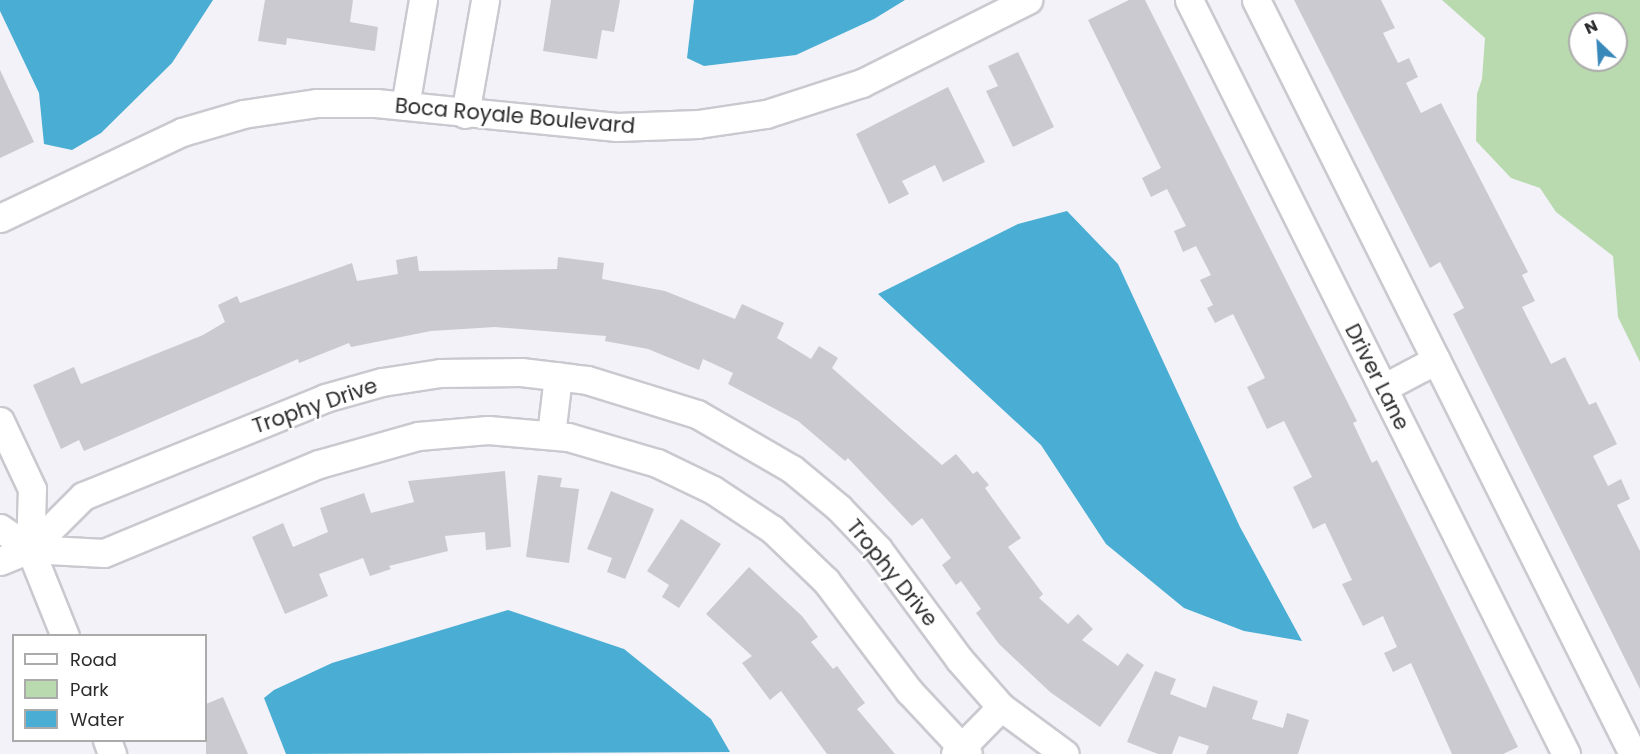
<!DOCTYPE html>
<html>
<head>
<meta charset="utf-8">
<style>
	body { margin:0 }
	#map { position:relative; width:1640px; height:754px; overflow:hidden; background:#f2f2f8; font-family:Poppins,sans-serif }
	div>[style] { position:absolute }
	.green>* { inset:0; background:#b9daae }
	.water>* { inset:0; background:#4aadd4 }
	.building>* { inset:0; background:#cbcad1 }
	.roads { filter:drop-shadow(2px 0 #cac9d0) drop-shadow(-2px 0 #cac9d0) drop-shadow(0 2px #cac9d0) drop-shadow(0 -2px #cac9d0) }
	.minor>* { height:27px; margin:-13.5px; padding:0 13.5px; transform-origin:13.5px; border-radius:13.5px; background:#fff }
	span { translate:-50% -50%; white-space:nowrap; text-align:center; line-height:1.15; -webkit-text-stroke:4.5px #fff; paint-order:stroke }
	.street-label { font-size:21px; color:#2c2c2e }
	.legend { position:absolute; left:12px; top:634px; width:195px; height:108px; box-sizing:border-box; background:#fff; border:2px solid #ababab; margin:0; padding:8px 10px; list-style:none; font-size:18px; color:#2c2c2e }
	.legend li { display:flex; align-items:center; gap:12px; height:30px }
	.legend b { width:30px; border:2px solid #ababab }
	.north { position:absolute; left:1568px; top:12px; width:60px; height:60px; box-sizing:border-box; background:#fff; border:2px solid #ababab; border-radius:50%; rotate:335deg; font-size:16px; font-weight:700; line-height:24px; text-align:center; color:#2c2c2e }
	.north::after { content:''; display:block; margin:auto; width:21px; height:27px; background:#3988ba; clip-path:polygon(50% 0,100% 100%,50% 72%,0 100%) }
</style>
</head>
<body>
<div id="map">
	<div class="green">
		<div style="clip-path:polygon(evenodd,1442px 0,1640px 0,1640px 362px,1618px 317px,1613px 256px,1556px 212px,1540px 188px,1511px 178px,1476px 141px,1477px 94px,1482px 79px,1485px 38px,1442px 0,1580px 24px,1616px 24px,1616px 60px,1580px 60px,1580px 24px)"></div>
	</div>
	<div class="water">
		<div style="clip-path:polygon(0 0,213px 0,172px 63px,101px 133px,72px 150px,44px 144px,39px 93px,0 11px)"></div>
		<div style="clip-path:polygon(694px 0,905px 0,874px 19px,796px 55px,704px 66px,687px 58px)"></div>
		<div style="clip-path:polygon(1067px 211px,1118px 264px,1240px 527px,1302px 641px,1244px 631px,1184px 608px,1106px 544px,1041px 445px,878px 294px,1018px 224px)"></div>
		<div style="clip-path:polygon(508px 610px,624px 649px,711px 719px,730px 752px,286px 754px,264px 698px,274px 690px,332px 663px)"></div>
	</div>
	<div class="building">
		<div style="clip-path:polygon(265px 0,353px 0,350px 22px,378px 27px,375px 51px,287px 38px,286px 45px,258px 41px)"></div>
		<div style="clip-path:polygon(551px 0,620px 0,614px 32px,602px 30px,597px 59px,543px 51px)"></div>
		<div style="clip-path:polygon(1129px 0,1145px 0,1357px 421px,1353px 423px,1372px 463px,1377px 460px,1518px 747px,1503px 754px,1452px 754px,1411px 663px,1393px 672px,1384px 653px,1397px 647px,1383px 616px,1363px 626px,1342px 584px,1352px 580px,1325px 523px,1313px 529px,1293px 487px,1312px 477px,1284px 421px,1267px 429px,1247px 387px,1265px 378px,1233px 314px,1215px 323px,1207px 308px,1213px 305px,1200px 280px,1211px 275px,1196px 246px,1183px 252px,1174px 231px,1186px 226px,1167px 189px,1151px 197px,1142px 178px,1161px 168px,1088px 20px)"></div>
		<div style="clip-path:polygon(1294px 0,1381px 0,1395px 28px,1383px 33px,1398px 63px,1409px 58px,1418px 77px,1406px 83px,1421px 113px,1441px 103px,1528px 272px,1522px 275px,1535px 301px,1522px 307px,1551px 364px,1565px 357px,1589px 405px,1596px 402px,1617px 444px,1593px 456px,1608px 486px,1621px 479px,1630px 499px,1617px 505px,1640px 551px,1640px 689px,1453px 314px,1464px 308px,1440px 262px,1430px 268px)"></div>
		<div style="clip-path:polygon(1018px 52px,1054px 127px,1013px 147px,986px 91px,998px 86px,988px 66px)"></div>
		<div style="clip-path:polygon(0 70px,34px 142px,0 158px)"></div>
		<div style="clip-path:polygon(948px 87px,985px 162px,943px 182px,935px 165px,902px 181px,909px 194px,889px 204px,856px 134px)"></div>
		<div style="clip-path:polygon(417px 256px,419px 271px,557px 269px,558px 257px,604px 263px,602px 279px,665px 291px,735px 319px,742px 304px,784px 323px,777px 338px,811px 359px,819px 346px,838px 358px,832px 368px,942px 465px,956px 454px,973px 474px,977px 471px,989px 485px,985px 488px,1021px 538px,1008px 547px,1043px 594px,1039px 598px,1068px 624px,1078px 614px,1093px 629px,1082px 640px,1118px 666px,1127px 653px,1144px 665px,1100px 727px,1050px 692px,999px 644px,976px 613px,981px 609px,961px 581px,956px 585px,942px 565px,951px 558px,922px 518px,912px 526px,848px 458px,845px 461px,798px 421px,728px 384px,733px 373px,703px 359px,699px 370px,648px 349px,605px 341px,606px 336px,495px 327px,431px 331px,351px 347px,349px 343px,299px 363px,298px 359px,84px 451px,79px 440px,61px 449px,33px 385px,74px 367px,81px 384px,203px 335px,225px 322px,218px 305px,237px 296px,240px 303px,352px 263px,357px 281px,398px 274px,396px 260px)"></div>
		<div style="clip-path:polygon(505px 471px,511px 547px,486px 550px,485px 532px,445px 536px,448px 551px,389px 566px,391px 569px,370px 576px,363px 558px,319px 574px,328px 596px,285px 614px,252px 537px,283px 523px,293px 547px,328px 532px,320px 508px,364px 493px,371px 513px,414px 502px,408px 481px)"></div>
		<div style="clip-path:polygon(538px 475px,562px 478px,560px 487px,579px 489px,569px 563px,526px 557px)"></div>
		<div style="clip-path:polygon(611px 491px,654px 509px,625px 579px,607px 572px,612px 558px,587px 549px)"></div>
		<div style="clip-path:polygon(681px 519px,721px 544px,679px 608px,662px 597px,669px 585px,647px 571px)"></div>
		<div style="clip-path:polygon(749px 567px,802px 616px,818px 637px,811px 642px,833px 669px,837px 666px,865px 703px,857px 709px,895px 754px,827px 754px,781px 691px,770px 700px,742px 663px,752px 656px,706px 614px)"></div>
		<div style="clip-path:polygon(1155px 671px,1176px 679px,1170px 694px,1206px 708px,1213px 686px,1258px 701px,1252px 719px,1283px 728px,1287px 713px,1309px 720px,1298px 754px,1206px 754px,1209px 746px,1179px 736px,1172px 754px,1158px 754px,1127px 742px)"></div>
		<div style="clip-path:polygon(223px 697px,248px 754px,206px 754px,206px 704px)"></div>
	</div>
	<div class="roads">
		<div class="minor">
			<div style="left:1189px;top:0;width:843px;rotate:63.43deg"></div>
			<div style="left:1256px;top:0;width:843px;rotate:63.43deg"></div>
			<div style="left:405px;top:106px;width:108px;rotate:-80.4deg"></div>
			<div style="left:465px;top:114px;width:116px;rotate:-80deg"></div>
			<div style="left:0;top:218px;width:201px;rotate:-25.3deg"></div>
			<div style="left:182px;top:132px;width:64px;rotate:-16.4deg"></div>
			<div style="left:243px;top:114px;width:75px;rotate:-8.5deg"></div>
			<div style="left:317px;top:103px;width:59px"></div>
			<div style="left:376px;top:103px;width:242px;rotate:5.7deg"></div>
			<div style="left:617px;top:127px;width:81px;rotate:-2.1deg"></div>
			<div style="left:698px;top:124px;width:69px;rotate:-8.4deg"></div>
			<div style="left:766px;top:114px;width:101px;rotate:-17.9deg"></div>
			<div style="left:862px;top:83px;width:186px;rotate:-26.6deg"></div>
			<div style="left:1383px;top:388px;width:60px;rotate:-27.8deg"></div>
			<div style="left:0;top:421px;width:75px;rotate:64.8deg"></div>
			<div style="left:32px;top:489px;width:60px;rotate:91.9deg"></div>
			<div style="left:30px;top:549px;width:94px;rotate:68.1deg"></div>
			<div style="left:551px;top:435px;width:59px;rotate:-83.2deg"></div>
			<div style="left:0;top:528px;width:37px;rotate:35deg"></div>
			<div style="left:30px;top:549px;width:74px;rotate:3.1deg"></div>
			<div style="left:104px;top:553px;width:233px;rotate:-22.5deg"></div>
			<div style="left:319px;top:464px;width:103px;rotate:-15.8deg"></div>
			<div style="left:418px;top:436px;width:70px;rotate:-4.9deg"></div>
			<div style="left:488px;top:430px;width:80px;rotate:5deg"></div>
			<div style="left:568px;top:437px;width:93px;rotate:16.3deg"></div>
			<div style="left:657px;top:463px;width:62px;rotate:25.7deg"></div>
			<div style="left:713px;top:490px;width:71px;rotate:33.5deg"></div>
			<div style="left:772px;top:529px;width:75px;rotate:43.9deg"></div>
			<div style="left:826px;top:581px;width:138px;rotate:53deg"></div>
			<div style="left:909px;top:691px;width:86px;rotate:46.9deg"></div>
			<div style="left:0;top:561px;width:32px;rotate:-22deg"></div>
			<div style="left:30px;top:549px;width:75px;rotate:-45deg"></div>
			<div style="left:83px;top:496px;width:261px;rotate:-22deg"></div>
			<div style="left:325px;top:398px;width:59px;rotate:-15.7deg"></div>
			<div style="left:382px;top:382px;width:59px;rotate:-8.8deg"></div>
			<div style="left:440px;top:373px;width:81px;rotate:-0.7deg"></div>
			<div style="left:521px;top:372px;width:66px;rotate:6.9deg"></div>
			<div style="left:587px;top:380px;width:115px;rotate:17.2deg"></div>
			<div style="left:697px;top:414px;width:110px;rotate:30.1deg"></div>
			<div style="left:792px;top:469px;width:61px;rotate:39.7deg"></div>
			<div style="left:839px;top:508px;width:57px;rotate:46.4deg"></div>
			<div style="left:878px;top:549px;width:137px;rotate:53.6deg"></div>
			<div style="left:959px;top:659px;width:64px;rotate:48.8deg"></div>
			<div style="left:1001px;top:707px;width:79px;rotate:36.3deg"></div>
			<div style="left:107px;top:740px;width:15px;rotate:70deg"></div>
			<div style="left:955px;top:754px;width:66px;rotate:-45.6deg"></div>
		</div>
	</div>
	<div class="street-label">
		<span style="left:515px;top:116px;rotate:5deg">Boca Royale Boulevard</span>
		<span style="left:1377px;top:377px;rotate:63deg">Driver Lane</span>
		<span style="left:315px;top:406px;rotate:-19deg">Trophy Drive</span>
		<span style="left:892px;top:573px;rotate:51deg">Trophy Drive</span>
	</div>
	<ul class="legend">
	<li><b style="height:8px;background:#fff"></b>Road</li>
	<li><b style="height:16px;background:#b9daae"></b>Park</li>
	<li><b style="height:16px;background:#4aadd4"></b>Water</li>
	</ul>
	<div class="north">N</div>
</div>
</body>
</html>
